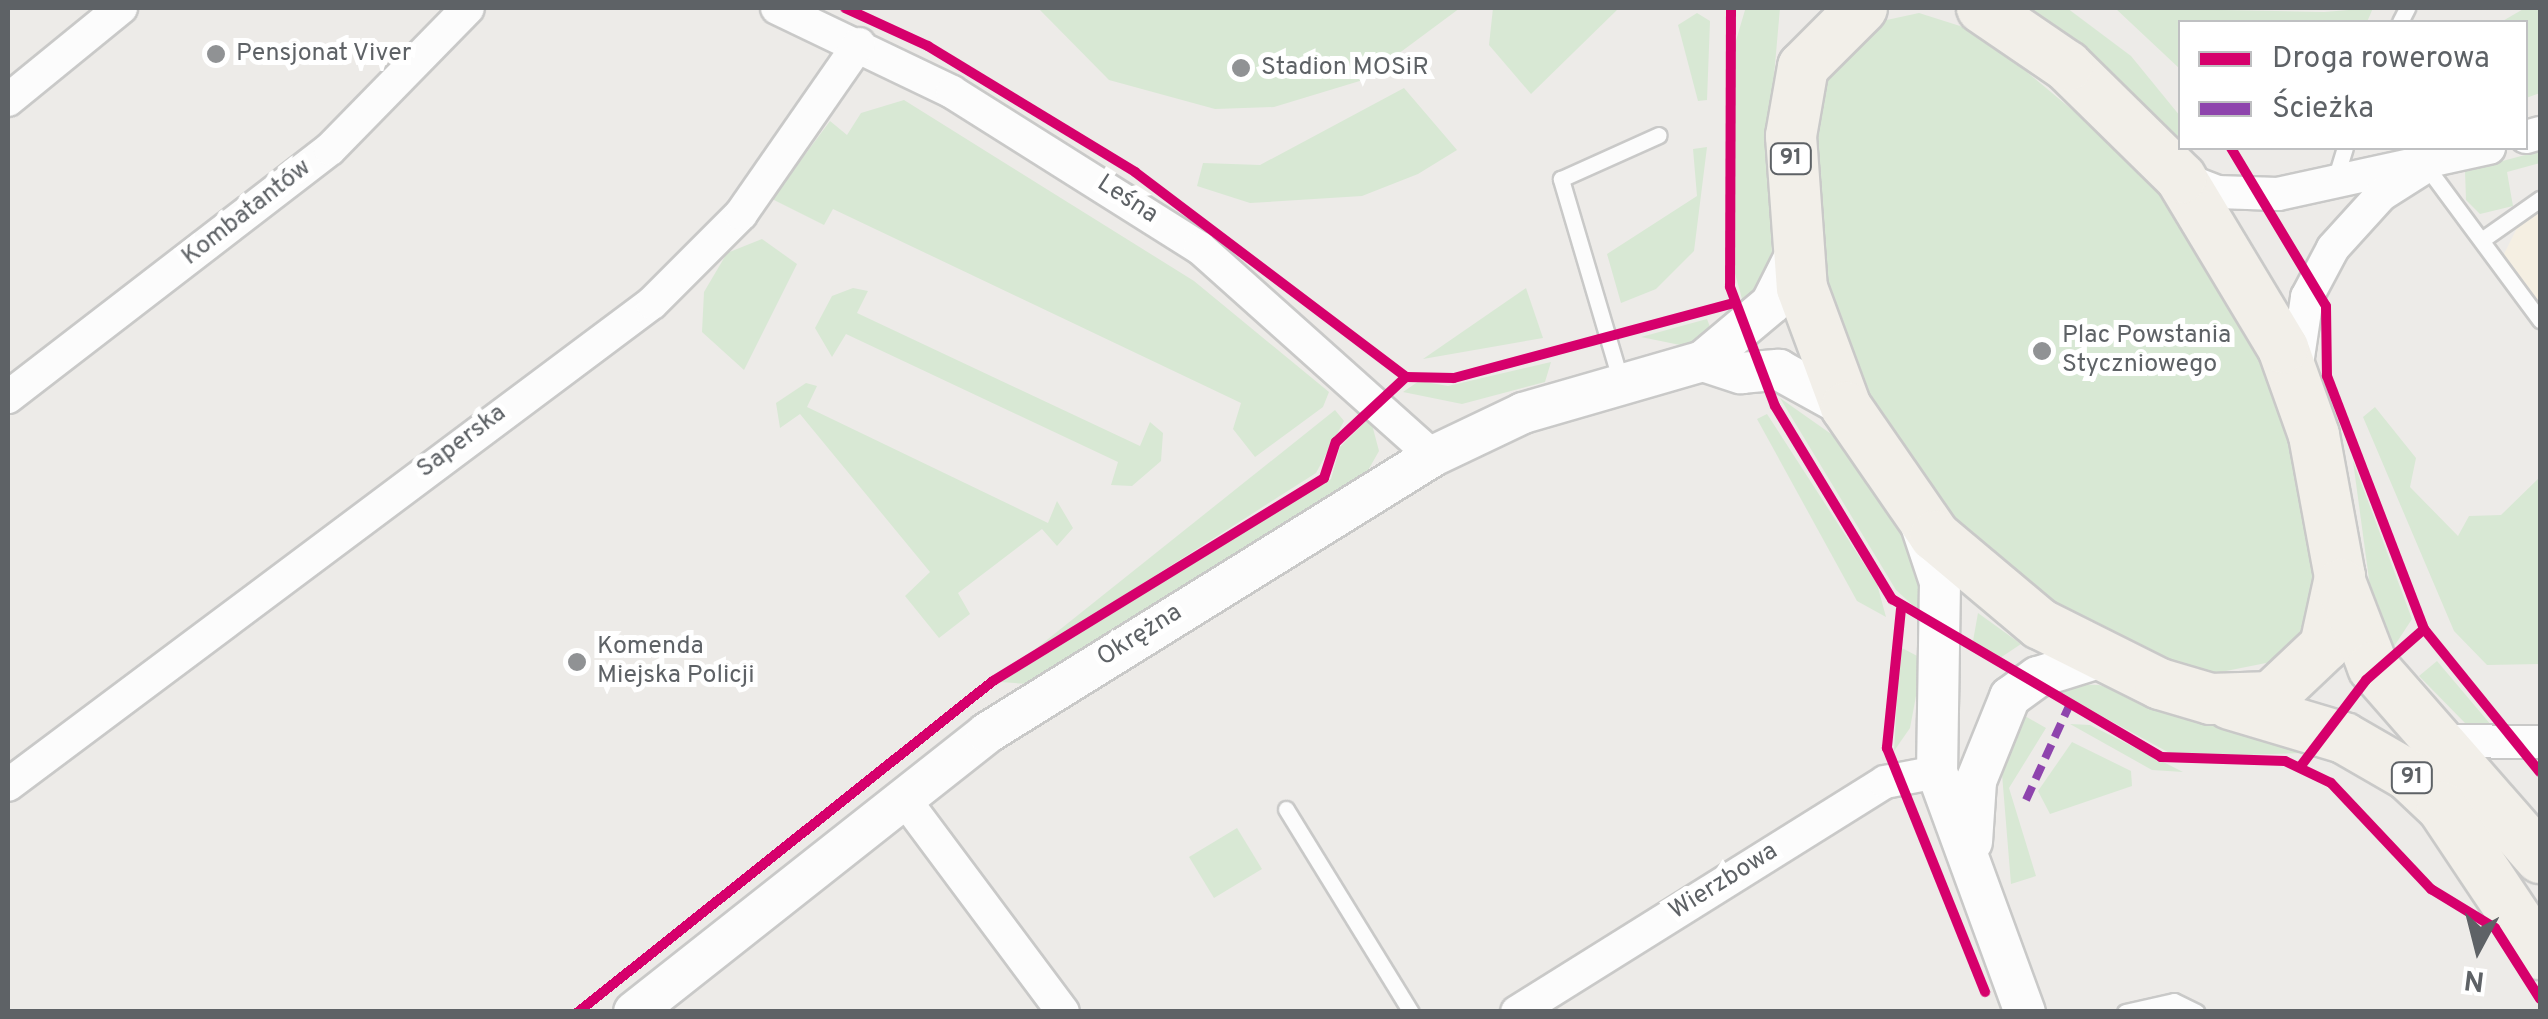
<!DOCTYPE html>
<html>
<head>
<meta charset="utf-8">
<style>
	body { margin:0 }
	#map { position:relative; width:2548px; height:1019px; overflow:hidden; background:#edebe8; font-family:Overpass,sans-serif }
	div>[style] { position:absolute }
	.commercial>* { inset:0; background:#f5efe2 }
	.green>* { inset:0; background:#d8e8d4 }
	.roads { filter:drop-shadow(2px 0 #c9c9c8) drop-shadow(-2px 0 #c9c9c8) drop-shadow(0 2px #c9c9c8) drop-shadow(0 -2px #c9c9c8) }
	.service>* { height:15px; margin:-7.5px; padding:0 7.5px; transform-origin:7.5px; border-radius:7.5px; background:#fcfcfc }
	.minor>* { height:32px; margin:-16px; padding:0 16px; transform-origin:16px; border-radius:16px; background:#fcfcfc }
	.tertiary>* { height:40px; margin:-20px; padding:0 20px; transform-origin:20px; border-radius:20px; background:#fcfcfc }
	.primary>* { height:50px; margin:-25px; padding:0 25px; transform-origin:25px; border-radius:25px; background:#f2efe9 }
	.quiet>* { height:8px; margin-top:-4px; transform-origin:0; background:repeating-linear-gradient(90deg,#8e44ad 0 15px,transparent 0 23px) }
	.cycleway>* { height:10px; margin:-5px; padding:0 5px; transform-origin:5px; border-radius:5px; background:#d6006c }
	.dots>* { width:28px; height:28px; translate:-50% -50%; box-sizing:border-box; border:5px solid #fff; border-radius:50% }
	span { translate:-50% -50%; white-space:nowrap; text-align:center; line-height:1.15; -webkit-text-stroke:10px #fff; paint-order:stroke }
	.shield-label span { padding:2px 8px; background:#fff; border:2px solid; border-radius:8px; -webkit-text-stroke-width:0 }
	.shield-label { font-size:22px; color:#5e6266; font-weight:700 }
	.poi-label { font-size:25px; color:#5e6266 }
	.left { translate:0 -50%; text-align:left }
	.street-label { font-size:25px; color:#5e6266 }
	.frame { position:absolute; inset:0; border:10px solid #5e6266; pointer-events:none }
	.legend { position:absolute; left:2178px; top:20px; width:350px; height:130px; box-sizing:border-box; background:#fff; border:2px solid #bfc0c2; margin:0; padding:12px 18px; list-style:none; font-size:30px; color:#5e6266 }
	.legend li { display:flex; align-items:center; gap:20px; height:50px }
	.legend b { width:50px; border:2px solid #bfc0c2 }
	.north { position:absolute; left:2428px; top:899px; width:100px; height:100px; -webkit-text-stroke:8px #fff; paint-order:stroke; rotate:187deg; font-size:28px; font-weight:700; line-height:40px; text-align:center; color:#5e6266 }
	.north::after { content:''; display:block; margin:auto; width:35px; height:45px; background:#5e6266; clip-path:polygon(50% 0,100% 100%,50% 72%,0 100%) }
</style>
</head>
<body>
<div id="map">
	<div class="commercial">
		<div style="clip-path:polygon(2540px 208px,2540px 304px,2504px 254px,2520px 222px)"></div>
	</div>
	<div class="green">
		<div style="clip-path:polygon(1038px 8px,1460px 8px,1363px 80px,1274px 107px,1215px 109px,1109px 80px)"></div>
		<div style="clip-path:polygon(1493px 8px,1619px 8px,1531px 94px,1489px 45px)"></div>
		<div style="clip-path:polygon(1780px 8px,1767px 155px,1772px 252px,1745px 310px,1730px 255px,1735px 44px,1745px 10px)"></div>
		<div style="clip-path:polygon(2028px 8px,2067px 8px,2131px 56px,2180px 116px,2180px 143px)"></div>
		<div style="clip-path:polygon(2115px 8px,2324px 12px,2373px 8px,2367px 22px,2180px 22px,2180px 69px)"></div>
		<div style="clip-path:polygon(2525px 8px,2540px 8px,2540px 93px,2526px 98px,2526px 22px,2501px 22px)"></div>
		<div style="clip-path:polygon(1697px 13px,1710px 21px,1707px 100px,1698px 101px,1678px 25px)"></div>
		<div style="clip-path:polygon(1919px 13px,1979px 32px,2137px 164px,2176px 212px,2259px 354px,2278px 394px,2317px 552px,2315px 622px,2276px 661px,2211px 674px,2145px 653px,2031px 592px,1959px 527px,1872px 410px,1827px 278px,1815px 130px,1827px 73px,1882px 21px)"></div>
		<div style="clip-path:polygon(1404px 88px,1457px 150px,1418px 174px,1362px 196px,1250px 203px,1197px 186px,1203px 163px,1260px 165px)"></div>
		<div style="clip-path:polygon(904px 100px,1194px 281px,1329px 392px,1323px 407px,1255px 457px,1233px 429px,1241px 403px,833px 209px,824px 225px,772px 199px,830px 121px,847px 135px,861px 113px)"></div>
		<div style="clip-path:polygon(1707px 147px,1694px 251px,1656px 289px,1621px 303px,1607px 254px,1697px 196px,1693px 149px)"></div>
		<div style="clip-path:polygon(2540px 151px,2540px 163px,2507px 172px,2513px 206px,2480px 214px,2466px 200px,2465px 171px)"></div>
		<div style="clip-path:polygon(762px 239px,797px 264px,744px 370px,702px 332px,704px 292px,727px 253px)"></div>
		<div style="clip-path:polygon(853px 288px,868px 291px,857px 313px,1140px 446px,1150px 422px,1163px 433px,1161px 461px,1132px 486px,1111px 485px,1118px 462px,846px 334px,832px 357px,815px 328px,832px 296px)"></div>
		<div style="clip-path:polygon(1526px 288px,1543px 338px,1423px 359px)"></div>
		<div style="clip-path:polygon(1707px 319px,1713px 335px,1685px 346px,1641px 337px)"></div>
		<div style="clip-path:polygon(1551px 362px,1545px 382px,1462px 404px,1403px 392px,1419px 381px,1448px 386px)"></div>
		<div style="clip-path:polygon(806px 383px,817px 386px,807px 407px,1048px 523px,1057px 501px,1073px 528px,1057px 546px,1042px 529px,958px 593px,970px 614px,939px 638px,905px 596px,930px 572px,800px 414px,780px 428px,776px 403px)"></div>
		<div style="clip-path:polygon(1780px 398px,1834px 436px,1913px 547px,1929px 620px,1896px 590px)"></div>
		<div style="clip-path:polygon(2375px 407px,2416px 458px,2410px 487px,2458px 536px,2469px 516px,2501px 515px,2540px 477px,2540px 664px,2487px 665px,2454px 631px,2363px 417px)"></div>
		<div style="clip-path:polygon(1335px 410px,1344px 421px,1316px 473px,1018px 663px)"></div>
		<div style="clip-path:polygon(1767px 414px,1877px 584px,1886px 617px,1857px 601px,1757px 419px)"></div>
		<div style="clip-path:polygon(1370px 417px,1379px 451px,1366px 474px,1027px 684px,1001px 682px,1331px 479px,1340px 447px)"></div>
		<div style="clip-path:polygon(2353px 461px,2412px 619px,2393px 648px,2371px 594px)"></div>
		<div style="clip-path:polygon(1978px 613px,2021px 644px,2000px 658px,1973px 641px)"></div>
		<div style="clip-path:polygon(1900px 647px,1923px 659px,1910px 728px,1894px 751px)"></div>
		<div style="clip-path:polygon(2437px 661px,2497px 732px,2465px 723px,2419px 676px)"></div>
		<div style="clip-path:polygon(2067px 684px,2099px 685px,2305px 753px,2177px 757px,2054px 690px)"></div>
		<div style="clip-path:polygon(2018px 712px,2046px 728px,2009px 788px,2036px 876px,2011px 884px,2002px 774px)"></div>
		<div style="clip-path:polygon(2070px 724px,2090px 725px,2183px 772px,2152px 770px)"></div>
		<div style="clip-path:polygon(2072px 742px,2131px 771px,2132px 786px,2050px 814px,2038px 791px)"></div>
		<div style="clip-path:polygon(1237px 828px,1262px 869px,1214px 898px,1189px 857px)"></div>
	</div>
	<div class="roads">
		<div class="service">
			<div style="left:2400px;top:22px;width:16px;rotate:-63deg"></div>
			<div style="left:2426px;top:166px;width:192px;rotate:53.5deg"></div>
			<div style="left:2335px;top:180px;width:34px;rotate:-73deg"></div>
			<div style="left:2483px;top:239px;width:70px;rotate:-35.1deg"></div>
			<div style="left:1621px;top:382px;width:212px;rotate:-106.5deg"></div>
			<div style="left:1561px;top:179px;width:107px;rotate:-24.2deg"></div>
			<div style="left:1286px;top:809px;width:238px;rotate:58.4deg"></div>
			<div style="left:2125px;top:1012px;width:50px;rotate:-12.7deg"></div>
			<div style="left:2174px;top:1001px;width:25px;rotate:26deg"></div>
		</div>
		<div class="minor">
			<div style="left:777px;top:8px;width:194px;rotate:25.6deg"></div>
			<div style="left:952px;top:92px;width:293px;rotate:32.2deg"></div>
			<div style="left:1200px;top:248px;width:312px;rotate:41.8deg"></div>
			<div style="left:8px;top:100px;width:146px;rotate:-39.2deg"></div>
			<div style="left:2526px;top:137px;width:15px;rotate:-16deg"></div>
			<div style="left:2181px;top:178px;width:39px;rotate:21deg"></div>
			<div style="left:2217px;top:192px;width:61px;rotate:1.9deg"></div>
			<div style="left:2278px;top:194px;width:216px;rotate:-12.3deg"></div>
			<div style="left:2296px;top:371px;width:75px;rotate:-81.5deg"></div>
			<div style="left:2307px;top:297px;width:55px;rotate:-62deg"></div>
			<div style="left:2333px;top:248px;width:72px;rotate:-47.8deg"></div>
			<div style="left:2381px;top:195px;width:49px;rotate:-32.4deg"></div>
			<div style="left:8px;top:397px;width:406px;rotate:-37.6deg"></div>
			<div style="left:330px;top:149px;width:197px;rotate:-45.6deg"></div>
			<div style="left:2443px;top:741px;width:97px;rotate:0.6deg"></div>
			<div style="left:8px;top:785px;width:804px;rotate:-36.81deg"></div>
			<div style="left:652px;top:303px;width:126px;rotate:-45deg"></div>
			<div style="left:741px;top:214px;width:207px;rotate:-55.2deg"></div>
			<div style="left:902px;top:796px;width:269px;rotate:53.3deg"></div>
			<div style="left:1517px;top:1012px;width:434px;rotate:-32deg"></div>
			<div style="left:1885px;top:782px;width:53px;rotate:-10.9deg"></div>
		</div>
		<div class="tertiary">
			<div style="left:1703px;top:361px;width:40px;rotate:18deg"></div>
			<div style="left:1741px;top:373px;width:38px;rotate:-5deg"></div>
			<div style="left:1779px;top:370px;width:77px;rotate:28.9deg"></div>
			<div style="left:1920px;top:522px;width:63px;rotate:71.6deg"></div>
			<div style="left:1940px;top:582px;width:190px;rotate:90.9deg"></div>
			<div style="left:1937px;top:772px;width:256px;rotate:69.9deg"></div>
			<div style="left:1972px;top:842px;width:61px;rotate:-86.2deg"></div>
			<div style="left:1976px;top:781px;width:91px;rotate:-68deg"></div>
			<div style="left:2010px;top:697px;width:34px;rotate:-36deg"></div>
			<div style="left:2038px;top:677px;width:64px;rotate:-17.3deg"></div>
			<div style="left:634px;top:1012px;width:450px;rotate:-38.3deg"></div>
			<div style="left:987px;top:733px;width:525px;rotate:-31.84deg"></div>
			<div style="left:1433px;top:456px;width:100px;rotate:-25.5deg"></div>
			<div style="left:1523px;top:413px;width:187px;rotate:-16.1deg"></div>
			<div style="left:1703px;top:361px;width:89px;rotate:-40deg"></div>
			<div style="left:1771px;top:304px;width:58px;rotate:-63.4deg"></div>
		</div>
		<div class="primary">
			<div style="left:1862px;top:8px;width:83px;rotate:135deg"></div>
			<div style="left:1803px;top:67px;width:70px;rotate:99.9deg"></div>
			<div style="left:1791px;top:136px;width:152px;rotate:85.9deg"></div>
			<div style="left:1802px;top:288px;width:127px;rotate:69.7deg"></div>
			<div style="left:1846px;top:407px;width:157px;rotate:55.4deg"></div>
			<div style="left:1935px;top:536px;width:137px;rotate:40deg"></div>
			<div style="left:2040px;top:624px;width:134px;rotate:26.6deg"></div>
			<div style="left:2160px;top:684px;width:53px;rotate:16.4deg"></div>
			<div style="left:2211px;top:699px;width:60px;rotate:-1.9deg"></div>
			<div style="left:2271px;top:697px;width:74px;rotate:-43.4deg"></div>
			<div style="left:2325px;top:646px;width:71px;rotate:-77.7deg"></div>
			<div style="left:2340px;top:577px;width:144px;rotate:-100.4deg"></div>
			<div style="left:2314px;top:435px;width:92px;rotate:-109.6deg"></div>
			<div style="left:2283px;top:348px;width:198px;rotate:-121deg"></div>
			<div style="left:2181px;top:178px;width:160px;rotate:-135.5deg"></div>
			<div style="left:2067px;top:66px;width:103px;rotate:-145.7deg"></div>
			<div style="left:2341px;top:584px;width:89px;rotate:68.9deg"></div>
			<div style="left:2373px;top:667px;width:254px;rotate:48.8deg"></div>
			<div style="left:2230px;top:704px;width:119px;rotate:16.6deg"></div>
			<div style="left:2344px;top:738px;width:74px;rotate:30deg"></div>
			<div style="left:2408px;top:775px;width:47px;rotate:43.3deg"></div>
			<div style="left:2442px;top:807px;width:177px;rotate:56.3deg"></div>
		</div>
	</div>
	<div class="quiet">
		<div style="left:2026px;top:800px;width:103px;rotate:-65.4deg"></div>
	</div>
	<div class="cycleway">
		<div style="left:845px;top:8px;width:91px;rotate:24.6deg"></div>
		<div style="left:928px;top:46px;width:242px;rotate:31.3deg"></div>
		<div style="left:1135px;top:172px;width:340px;rotate:37.1deg"></div>
		<div style="left:1731px;top:8px;width:279px;rotate:90.2deg"></div>
		<div style="left:1730px;top:287px;width:127px;rotate:69.3deg"></div>
		<div style="left:1775px;top:406px;width:226px;rotate:58.8deg"></div>
		<div style="left:1892px;top:599px;width:312px;rotate:30.4deg"></div>
		<div style="left:2161px;top:757px;width:124px;rotate:1.8deg"></div>
		<div style="left:2285px;top:761px;width:51px;rotate:25.6deg"></div>
		<div style="left:2331px;top:783px;width:146px;rotate:46.7deg"></div>
		<div style="left:2431px;top:889px;width:75px;rotate:31.4deg"></div>
		<div style="left:2495px;top:928px;width:84px;rotate:57.6deg"></div>
		<div style="left:2231px;top:148px;width:184px;rotate:59deg"></div>
		<div style="left:2326px;top:306px;width:70px;rotate:89.2deg"></div>
		<div style="left:2327px;top:376px;width:271px;rotate:69deg"></div>
		<div style="left:2424px;top:629px;width:184px;rotate:51deg"></div>
		<div style="left:1901px;top:609px;width:140px;rotate:95.8deg"></div>
		<div style="left:1887px;top:748px;width:263px;rotate:68.1deg"></div>
		<div style="left:2300px;top:767px;width:109px;rotate:-52.8deg"></div>
		<div style="left:2366px;top:680px;width:77px;rotate:-41.3deg"></div>
		<div style="left:578px;top:1012px;width:531px;rotate:-38.58deg"></div>
		<div style="left:993px;top:681px;width:388px;rotate:-31.5deg"></div>
		<div style="left:1324px;top:478px;width:38px;rotate:-72deg"></div>
		<div style="left:1336px;top:442px;width:96px;rotate:-42.9deg"></div>
		<div style="left:1406px;top:377px;width:48px;rotate:1.2deg"></div>
		<div style="left:1454px;top:378px;width:290px;rotate:-15deg"></div>
	</div>
	<div class="dots">
		<div style="left:216px;top:54px;background:#909294"></div>
		<div style="left:1241px;top:68px;background:#909294"></div>
		<div style="left:2042px;top:351px;background:#909294"></div>
		<div style="left:577px;top:662px;background:#909294"></div>
	</div>
	<div class="shield-label">
		<span style="left:1791px;top:159px">91</span>
		<span style="left:2412px;top:778px">91</span>
	</div>
	<div class="poi-label">
		<span class="left" style="left:236px;top:54px">Pensjonat Viver</span>
		<span class="left" style="left:1261px;top:68px">Stadion MOSiR</span>
		<span class="left" style="left:2062px;top:351px">Plac Powstania<br>Styczniowego</span>
		<span class="left" style="left:597px;top:662px">Komenda<br>Miejska Policji</span>
	</div>
	<div class="street-label">
		<span style="left:1127px;top:200px;rotate:33deg">Leśna</span>
		<span style="left:247px;top:213px;rotate:-38deg">Kombatantów</span>
		<span style="left:462px;top:442px;rotate:-37deg">Saperska</span>
		<span style="left:1140px;top:636px;rotate:-32deg">Okrężna</span>
		<span style="left:1724px;top:882px;rotate:-32deg">Wierzbowa</span>
	</div>
	<div class="frame"></div>
	<ul class="legend">
	<li><b style="height:12px;background:#d6006c"></b>Droga rowerowa</li>
	<li><b style="height:12px;background:#8e44ad"></b>Ścieżka</li>
	</ul>
	<div class="north">N</div>
</div>
</body>
</html>
